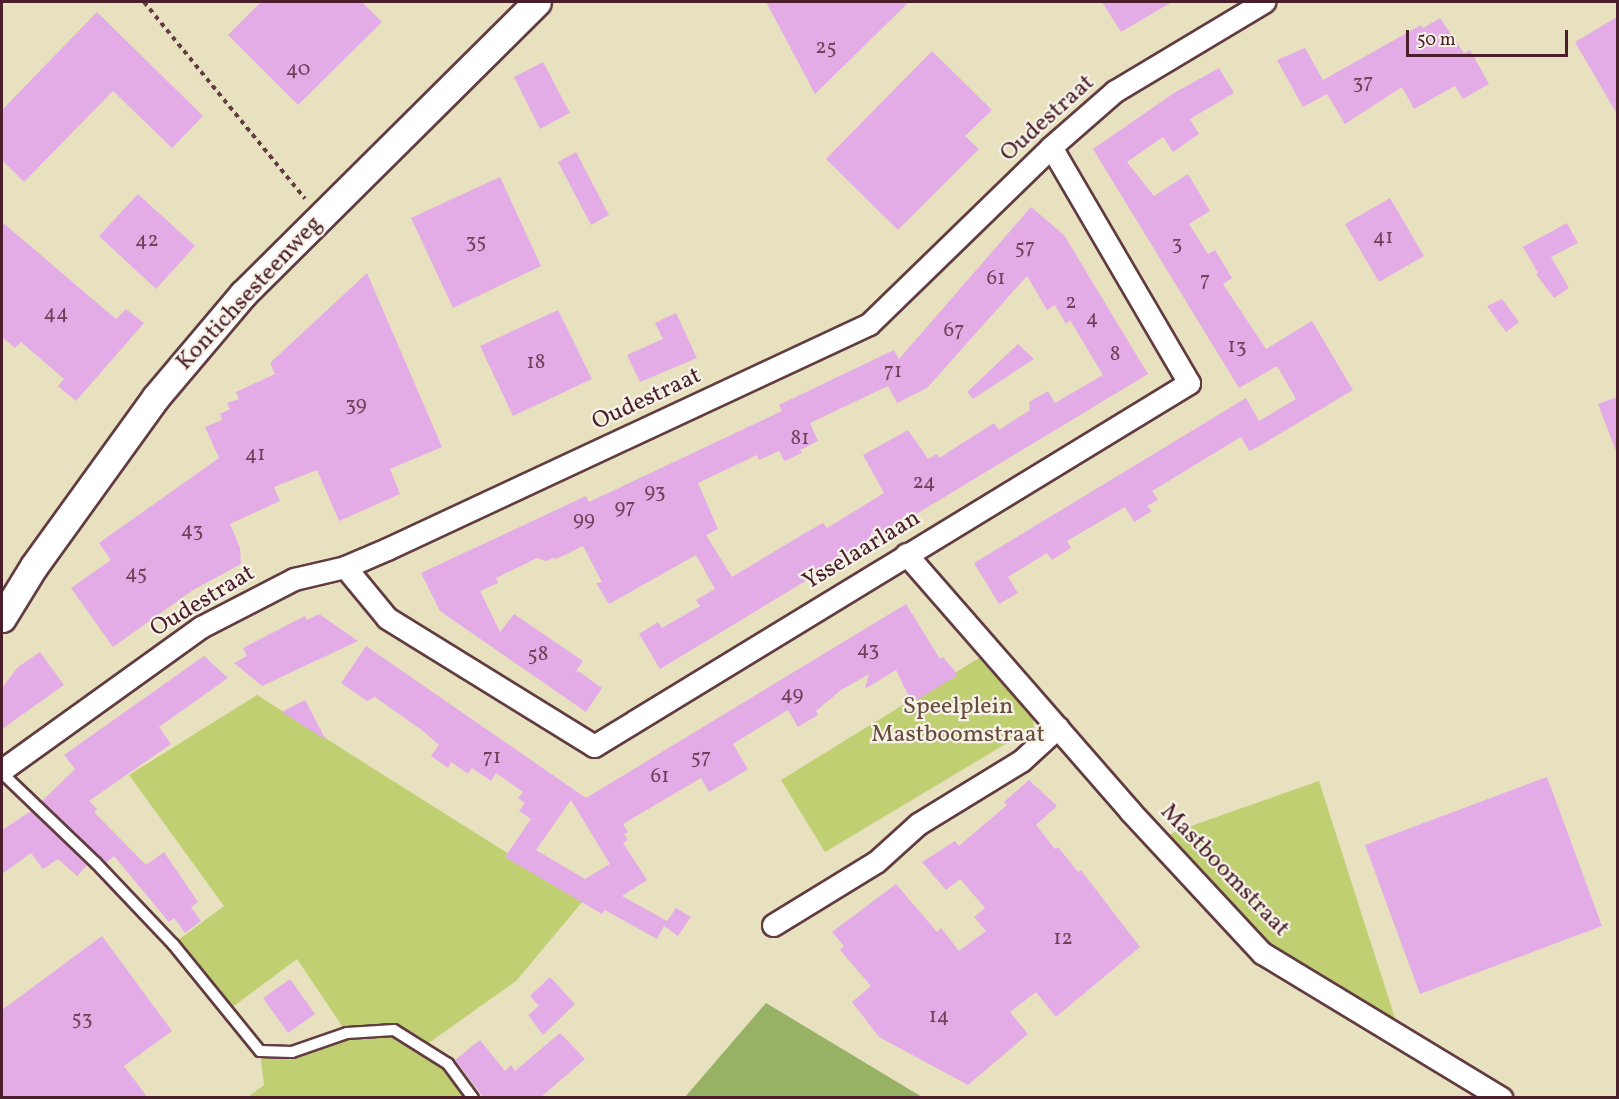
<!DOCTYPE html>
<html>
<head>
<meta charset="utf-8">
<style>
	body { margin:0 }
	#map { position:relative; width:1619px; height:1099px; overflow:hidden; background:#e8e1bf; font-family:Vollkorn,serif }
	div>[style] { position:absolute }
	.green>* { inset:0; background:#bfcf72 }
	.forest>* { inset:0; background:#97b264 }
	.building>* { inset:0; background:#e4ace7 }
	.path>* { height:4px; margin-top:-2px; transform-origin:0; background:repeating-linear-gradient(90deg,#623c41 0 4.5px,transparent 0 9px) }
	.roads { filter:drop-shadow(2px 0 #623c41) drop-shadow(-2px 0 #623c41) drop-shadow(0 2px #623c41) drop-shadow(0 -2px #623c41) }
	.service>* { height:10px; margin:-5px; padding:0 5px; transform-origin:5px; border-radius:5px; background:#fff }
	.minor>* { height:21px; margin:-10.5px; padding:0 10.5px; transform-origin:10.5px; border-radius:10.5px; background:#fff }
	.tertiary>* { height:27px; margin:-13.5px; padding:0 13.5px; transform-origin:13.5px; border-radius:13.5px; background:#fff }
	span { translate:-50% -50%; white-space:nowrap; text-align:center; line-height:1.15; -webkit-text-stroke:4.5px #f7f3e8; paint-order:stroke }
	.number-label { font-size:21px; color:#70425a }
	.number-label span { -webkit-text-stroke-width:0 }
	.street-label { font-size:24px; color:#4a1f2b }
	.park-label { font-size:24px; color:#674b3d }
	.frame { position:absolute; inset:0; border:3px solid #4a1f2b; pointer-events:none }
	.scale { position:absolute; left:1406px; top:30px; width:162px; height:27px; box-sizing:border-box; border:3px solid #4a1f2b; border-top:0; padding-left:8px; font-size:18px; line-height:21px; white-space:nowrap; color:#4a1f2b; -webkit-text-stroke:4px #f7f3e8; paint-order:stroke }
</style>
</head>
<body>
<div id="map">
	<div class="green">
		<div style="clip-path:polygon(979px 658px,1033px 719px,1034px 727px,825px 852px,781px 780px)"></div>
		<div style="clip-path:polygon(257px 695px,583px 901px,516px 981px,423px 1047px,448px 1064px,473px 1097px,248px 1097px,264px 1085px,260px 1051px,292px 1052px,346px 1032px,297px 959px,227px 1011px,173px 944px,224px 906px,129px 775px)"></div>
		<div style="clip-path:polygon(1319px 781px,1402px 1040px,1262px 953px,1161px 842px,1174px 832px)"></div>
	</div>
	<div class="forest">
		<div style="clip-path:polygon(766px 1003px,922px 1097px,685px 1097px)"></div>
	</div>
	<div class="building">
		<div style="clip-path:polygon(261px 2px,362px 2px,382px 22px,298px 105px,228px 35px)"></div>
		<div style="clip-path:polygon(766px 2px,909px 2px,815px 94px)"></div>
		<div style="clip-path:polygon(1102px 2px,1172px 2px,1121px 32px)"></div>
		<div style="clip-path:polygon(97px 12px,203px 116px,172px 148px,113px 91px,24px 182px,2px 160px,2px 110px)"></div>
		<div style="clip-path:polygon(1617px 17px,1617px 114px,1575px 42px)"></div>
		<div style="clip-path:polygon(1440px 18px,1464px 53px,1470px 50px,1489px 84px,1463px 99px,1455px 86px,1414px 109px,1402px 87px,1345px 124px,1327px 94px,1303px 107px,1277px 60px,1305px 48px,1323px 80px,1421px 25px,1423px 28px)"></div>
		<div style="clip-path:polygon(932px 51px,992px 110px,965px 136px,979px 149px,898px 230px,826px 159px)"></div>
		<div style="clip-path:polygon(543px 62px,570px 113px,540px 129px,514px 77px)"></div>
		<div style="clip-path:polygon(1219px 68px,1234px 93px,1190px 119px,1199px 134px,1173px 152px,1163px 137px,1127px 162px,1154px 196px,1188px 174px,1210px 211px,1189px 224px,1208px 254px,1215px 250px,1232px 278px,1223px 284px,1266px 349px,1312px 321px,1353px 390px,1256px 448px,1249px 451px,1241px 437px,1152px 491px,1158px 500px,1147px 506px,1152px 511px,1134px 522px,1125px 507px,1067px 541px,1071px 548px,1052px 560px,1047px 553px,1008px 577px,1018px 593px,999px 604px,974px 563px,1246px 398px,1259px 421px,1296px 399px,1277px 366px,1239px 388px,1093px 149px,1174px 93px)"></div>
		<div style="clip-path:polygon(576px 152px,609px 215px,591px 225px,558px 162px)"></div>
		<div style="clip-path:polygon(500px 177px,541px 266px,453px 308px,411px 218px)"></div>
		<div style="clip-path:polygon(138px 194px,195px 246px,156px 289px,99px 236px)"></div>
		<div style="clip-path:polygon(1390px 198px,1424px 256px,1379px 282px,1345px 224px)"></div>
		<div style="clip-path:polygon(evenodd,1031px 207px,1064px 235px,1148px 374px,660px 669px,639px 634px,658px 622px,662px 628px,700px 606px,696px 600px,715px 589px,696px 555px,609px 604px,596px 583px,602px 582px,583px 546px,554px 560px,556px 557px,546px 561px,537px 558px,496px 578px,498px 583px,480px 591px,500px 632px,514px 614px,583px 661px,575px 673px,578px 671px,602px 688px,586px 712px,440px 611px,421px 573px,586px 496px,589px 502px,782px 411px,779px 405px,894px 350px,899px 359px,1031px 207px,1027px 276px,1047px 310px,1055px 305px,1066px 324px,1070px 320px,1103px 375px,1055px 403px,1048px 391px,1029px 402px,1030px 410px,999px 430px,994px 423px,939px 458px,937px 454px,928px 459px,908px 430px,863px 455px,884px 493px,827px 528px,823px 523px,805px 533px,732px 577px,706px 535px,718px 529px,698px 483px,757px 455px,759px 460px,779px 451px,784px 461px,802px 453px,800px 450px,818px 441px,810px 423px,888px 386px,897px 403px,927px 388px,1027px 276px)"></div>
		<div style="clip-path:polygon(2px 222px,116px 319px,126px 309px,144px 323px,76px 401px,58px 386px,64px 379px,21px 342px,15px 348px,2px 337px)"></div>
		<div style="clip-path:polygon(1567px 223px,1578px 243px,1551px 257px,1569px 288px,1554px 298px,1536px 274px,1538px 273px,1523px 247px)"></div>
		<div style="clip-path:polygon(367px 273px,442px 447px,390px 469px,400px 494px,339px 521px,317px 470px,274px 487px,280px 501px,230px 524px,240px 548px,241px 564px,193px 590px,113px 647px,71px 588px,111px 560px,99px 543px,219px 458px,205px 427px,222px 420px,220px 414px,230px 409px,227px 403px,239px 399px,236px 392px,275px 374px,270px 363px)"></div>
		<div style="clip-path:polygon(1502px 299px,1519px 322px,1506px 332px,1487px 306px)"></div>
		<div style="clip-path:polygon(558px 310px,592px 379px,513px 416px,480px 346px)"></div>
		<div style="clip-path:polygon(676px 313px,697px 358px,640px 382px,627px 355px,663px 339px,655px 323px)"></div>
		<div style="clip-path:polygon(1018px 344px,1034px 359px,973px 399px,967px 392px)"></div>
		<div style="clip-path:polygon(1617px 397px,1617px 451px,1616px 451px,1598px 404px)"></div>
		<div style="clip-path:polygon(evenodd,906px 604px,940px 659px,943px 657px,958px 675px,912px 703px,896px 670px,865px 689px,869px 674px,841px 690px,816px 711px,818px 715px,798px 727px,788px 710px,733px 744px,748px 769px,737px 776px,709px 792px,701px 778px,623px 824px,628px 832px,624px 834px,628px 840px,623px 843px,647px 880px,622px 896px,667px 921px,676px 908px,691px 917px,678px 936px,664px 926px,657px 939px,605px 910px,602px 914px,505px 857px,531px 819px,519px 811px,525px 803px,518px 798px,523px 792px,496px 773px,491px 781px,472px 768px,468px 774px,451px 762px,448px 768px,431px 756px,439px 745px,423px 731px,375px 697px,367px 701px,341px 683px,366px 646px,586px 798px,906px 604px,571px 800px,610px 864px,585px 879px,536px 850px,571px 800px)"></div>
		<div style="clip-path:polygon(319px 614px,358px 641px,262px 686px,234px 663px,247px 656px,243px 648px,305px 616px,307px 620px)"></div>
		<div style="clip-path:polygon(40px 652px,64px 685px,2px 729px,2px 688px,18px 667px)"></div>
		<div style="clip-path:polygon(204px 656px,228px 678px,159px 727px,171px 744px,89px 801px,97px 809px,94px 812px,146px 865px,164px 852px,198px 902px,191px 907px,201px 921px,185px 933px,174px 918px,169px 922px,114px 856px,106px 863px,42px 801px,75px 769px,64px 755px)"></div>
		<div style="clip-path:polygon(305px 700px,326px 740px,282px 712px)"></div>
		<div style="clip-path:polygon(1547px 777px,1602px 926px,1420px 994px,1365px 845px)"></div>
		<div style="clip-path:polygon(1029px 780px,1057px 806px,1036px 825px,1055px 849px,1058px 847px,1078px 872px,1081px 870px,1140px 947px,1056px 1017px,1036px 992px,1010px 1012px,1028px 1034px,968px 1085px,879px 1037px,852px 1002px,871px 986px,840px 950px,844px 946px,832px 932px,896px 884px,937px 932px,941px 928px,959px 951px,986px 931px,974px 917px,985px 908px,960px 879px,946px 890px,922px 862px,955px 841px,959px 846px,1007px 805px,1004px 802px)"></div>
		<div style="clip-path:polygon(31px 811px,87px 865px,77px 876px,58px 859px,43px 869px,31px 853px,2px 874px,2px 830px)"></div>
		<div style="clip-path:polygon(102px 936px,172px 1031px,124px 1066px,148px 1098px,2px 1098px,2px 1010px)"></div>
		<div style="clip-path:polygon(550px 977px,575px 1004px,543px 1035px,528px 1015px,539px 1006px,530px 996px)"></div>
		<div style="clip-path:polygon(290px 979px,315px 1014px,288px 1033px,263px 998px)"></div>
		<div style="clip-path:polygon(560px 1033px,585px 1059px,540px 1098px,484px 1098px,455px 1060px,480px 1040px,505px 1071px,511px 1065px,515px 1071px)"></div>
	</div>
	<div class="path">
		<div style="left:144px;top:2px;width:254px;rotate:50.7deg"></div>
	</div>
	<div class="roads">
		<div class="service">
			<div style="left:2px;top:773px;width:130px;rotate:43.8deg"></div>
			<div style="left:96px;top:863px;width:112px;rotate:46.5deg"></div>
			<div style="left:173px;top:944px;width:138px;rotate:50.9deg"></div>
			<div style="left:260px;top:1051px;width:32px;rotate:2deg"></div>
			<div style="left:292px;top:1052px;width:58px;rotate:-19.1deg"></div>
			<div style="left:347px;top:1033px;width:47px;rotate:-3.7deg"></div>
			<div style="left:394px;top:1030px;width:64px;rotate:32.2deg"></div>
			<div style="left:448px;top:1064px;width:42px;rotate:53.7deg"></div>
		</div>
		<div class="minor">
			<div style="left:906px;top:554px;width:341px;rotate:48.9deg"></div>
			<div style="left:1130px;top:811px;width:194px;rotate:47.1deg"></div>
			<div style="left:1262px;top:953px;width:280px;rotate:31.2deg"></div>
			<div style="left:345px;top:567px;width:66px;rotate:50.5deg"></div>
			<div style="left:387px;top:618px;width:243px;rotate:31.7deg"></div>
			<div style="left:594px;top:746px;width:697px;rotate:-31.39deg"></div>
			<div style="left:1189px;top:383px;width:273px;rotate:-120.3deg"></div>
			<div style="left:2px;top:770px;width:245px;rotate:-35.7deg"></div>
			<div style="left:201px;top:627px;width:105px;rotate:-27.3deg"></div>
			<div style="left:294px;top:579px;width:52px;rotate:-13.2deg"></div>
			<div style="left:345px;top:567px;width:46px;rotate:-23.2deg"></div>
			<div style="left:387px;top:549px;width:532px;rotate:-25.02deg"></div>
			<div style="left:869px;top:324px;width:254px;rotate:-44.2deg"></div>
			<div style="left:1051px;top:147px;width:85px;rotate:-41.2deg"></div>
			<div style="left:1115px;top:91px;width:174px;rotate:-30.9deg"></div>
			<div style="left:773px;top:925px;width:121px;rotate:-31.5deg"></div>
			<div style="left:876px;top:862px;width:57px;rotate:-42.1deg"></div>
			<div style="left:918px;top:824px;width:121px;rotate:-31.5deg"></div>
			<div style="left:1021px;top:761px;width:50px;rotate:-42.6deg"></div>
		</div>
		<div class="tertiary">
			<div style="left:2px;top:618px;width:61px;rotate:-58.4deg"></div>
			<div style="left:34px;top:566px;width:208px;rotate:-54.2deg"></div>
			<div style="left:156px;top:397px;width:135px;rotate:-49.8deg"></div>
			<div style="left:243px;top:294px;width:414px;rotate:-44.8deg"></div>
		</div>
	</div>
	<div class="number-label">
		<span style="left:826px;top:48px">25</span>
		<span style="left:298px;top:70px">40</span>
		<span style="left:1363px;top:83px">37</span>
		<span style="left:1383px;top:238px">41</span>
		<span style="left:147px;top:241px">42</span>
		<span style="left:476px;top:242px">35</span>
		<span style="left:1177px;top:244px">3</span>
		<span style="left:1025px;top:248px">57</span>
		<span style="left:996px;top:279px">61</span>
		<span style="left:1205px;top:281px">7</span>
		<span style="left:1071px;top:303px">2</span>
		<span style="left:56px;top:314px">44</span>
		<span style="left:1092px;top:319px">4</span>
		<span style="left:954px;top:331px">67</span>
		<span style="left:1237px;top:347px">13</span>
		<span style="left:1115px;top:355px">8</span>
		<span style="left:536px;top:363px">18</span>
		<span style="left:893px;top:372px">71</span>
		<span style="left:356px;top:405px">39</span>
		<span style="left:800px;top:439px">81</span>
		<span style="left:255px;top:455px">41</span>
		<span style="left:924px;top:483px">24</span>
		<span style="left:655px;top:492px">93</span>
		<span style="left:625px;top:508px">97</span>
		<span style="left:584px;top:520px">99</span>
		<span style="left:192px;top:531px">43</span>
		<span style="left:136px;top:574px">45</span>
		<span style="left:868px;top:650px">43</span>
		<span style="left:538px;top:655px">58</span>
		<span style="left:792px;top:695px">49</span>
		<span style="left:492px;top:758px">71</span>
		<span style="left:701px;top:758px">57</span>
		<span style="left:660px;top:777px">61</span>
		<span style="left:1063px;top:939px">12</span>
		<span style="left:939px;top:1017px">14</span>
		<span style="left:82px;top:1019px">53</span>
	</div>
	<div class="street-label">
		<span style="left:1048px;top:119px;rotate:-42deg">Oudestraat</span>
		<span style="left:250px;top:294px;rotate:-47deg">Kontichsesteenweg</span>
		<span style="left:647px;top:400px;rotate:-25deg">Oudestraat</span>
		<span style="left:862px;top:551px;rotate:-31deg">Ysselaarlaan</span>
		<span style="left:203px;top:602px;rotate:-31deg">Oudestraat</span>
		<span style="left:1224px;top:871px;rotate:46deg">Mastboomstraat</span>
	</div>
	<div class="park-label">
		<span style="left:958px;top:722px">Speelplein<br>Mastboomstraat</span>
	</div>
	<div class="frame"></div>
	<div class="scale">50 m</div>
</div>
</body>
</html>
